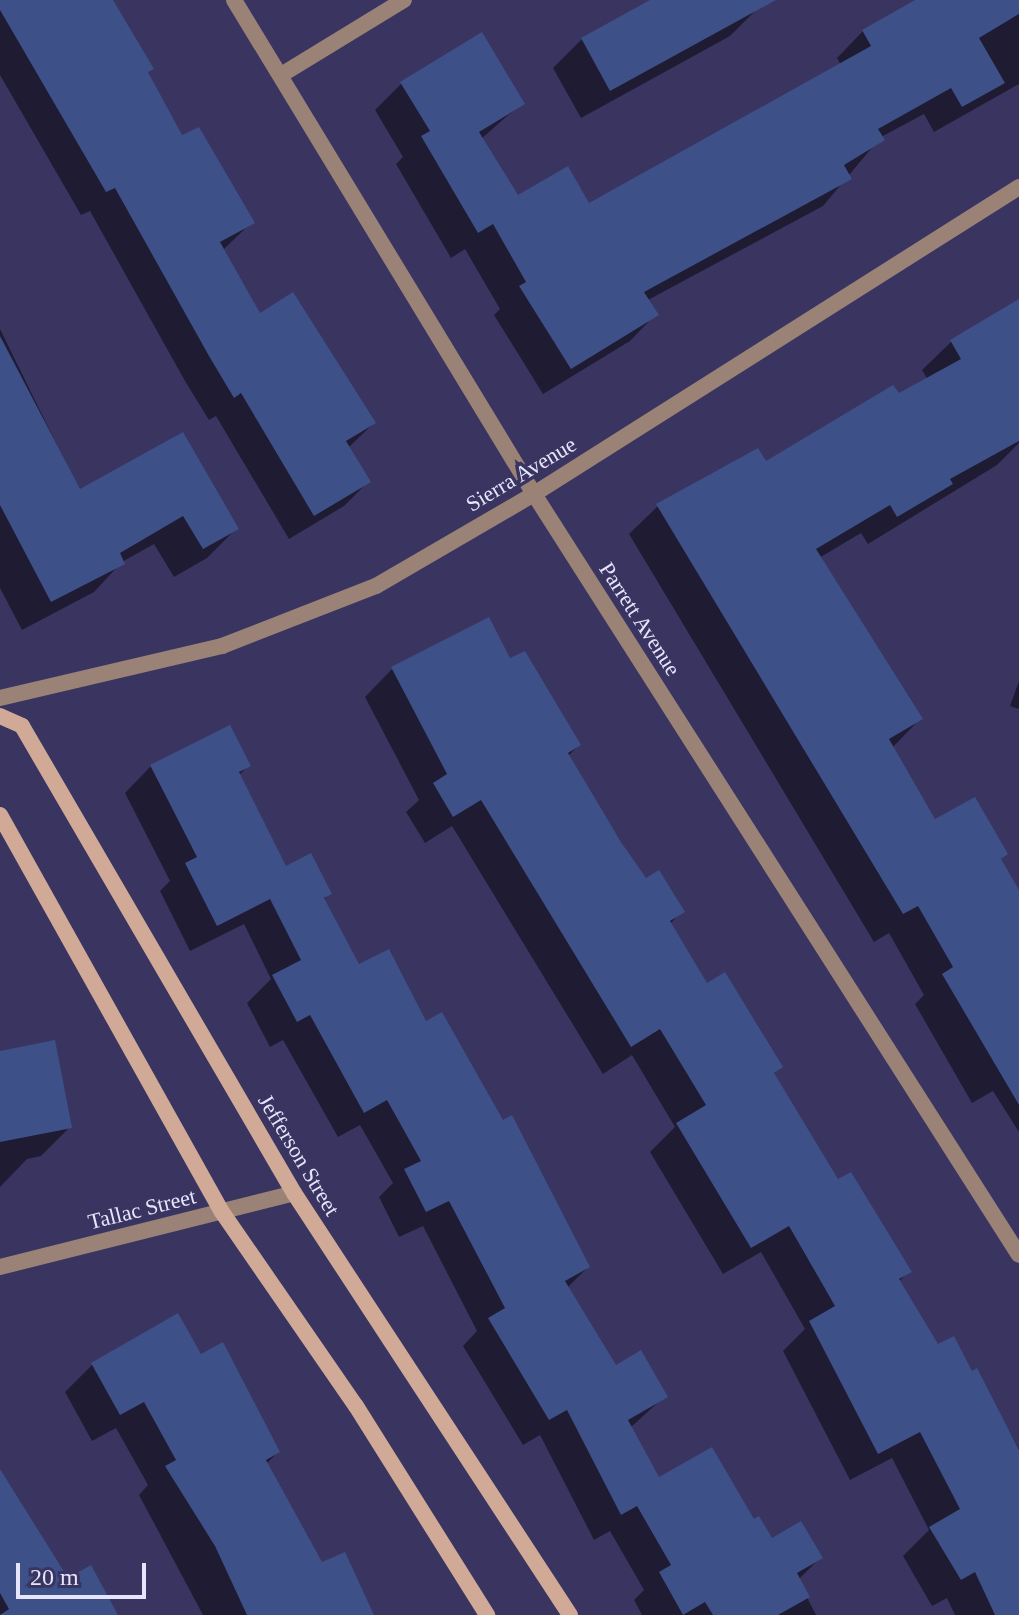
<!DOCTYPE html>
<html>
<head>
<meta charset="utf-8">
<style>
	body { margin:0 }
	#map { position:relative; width:1019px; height:1615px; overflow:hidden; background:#3a3461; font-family:"Times New Roman",serif }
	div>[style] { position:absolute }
	.shadow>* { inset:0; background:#0007 }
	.building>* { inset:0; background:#3d5088 }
	.street>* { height:16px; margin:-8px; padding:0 8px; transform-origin:8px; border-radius:8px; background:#9a8276 }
	.secondary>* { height:16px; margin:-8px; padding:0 8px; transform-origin:8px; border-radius:8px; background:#d0aa96 }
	span { translate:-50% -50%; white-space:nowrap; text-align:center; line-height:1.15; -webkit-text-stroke:7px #3a3461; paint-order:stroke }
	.street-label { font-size:22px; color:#e6e5fc }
	.scale { position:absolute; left:16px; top:1563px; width:130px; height:36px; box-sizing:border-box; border:4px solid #e6e5fc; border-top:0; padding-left:10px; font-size:24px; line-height:28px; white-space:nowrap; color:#e6e5fc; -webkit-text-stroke:6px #3a3461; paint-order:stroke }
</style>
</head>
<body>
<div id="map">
	<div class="shadow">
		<div style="clip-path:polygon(0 0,112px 0,181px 138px,252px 222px,223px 250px,259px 315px,374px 423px,348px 448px,368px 482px,344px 506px,289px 539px,216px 416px,209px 420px,185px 381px,90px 211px,81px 215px,0 75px)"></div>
		<div style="clip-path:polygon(654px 0,754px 0,758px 8px,730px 36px,581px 118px,553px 68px,582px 39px)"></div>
		<div style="clip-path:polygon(939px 0,1019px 0,1019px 84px,934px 132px,924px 114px,881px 137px,823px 206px,648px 300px,656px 314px,630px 341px,543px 394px,494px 315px,500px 309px,465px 249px,451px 258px,396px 164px,403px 157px,375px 110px,402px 83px,522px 103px,481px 139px,517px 198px,588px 206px,841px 65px,837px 58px,863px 31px)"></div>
		<div style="clip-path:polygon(0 329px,80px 492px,182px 434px,236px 529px,207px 558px,174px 577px,154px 544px,122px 562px,94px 592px,22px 630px,0 588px)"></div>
		<div style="clip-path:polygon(951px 342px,1019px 381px,1019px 443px,997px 465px,868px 544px,861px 533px,819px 558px,920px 719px,892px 748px,935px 822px,1006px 854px,1000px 860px,1019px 894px,1019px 1132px,993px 1091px,972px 1103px,915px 1004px,924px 995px,889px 933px,874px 942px,629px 534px,658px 506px,765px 464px,928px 380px,922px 370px)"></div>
		<div style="clip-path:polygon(509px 661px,579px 745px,568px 756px,645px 881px,682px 911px,670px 924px,706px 986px,780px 1067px,773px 1074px,837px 1182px,909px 1272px,898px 1282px,937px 1347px,971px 1373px,976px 1370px,1019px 1449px,1019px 1615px,955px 1615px,947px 1598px,932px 1606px,903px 1556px,929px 1530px,892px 1458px,850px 1480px,783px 1351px,805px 1329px,761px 1252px,723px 1274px,650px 1152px,675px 1127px,632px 1055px,603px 1074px,452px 826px,425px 843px,406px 812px,419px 800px,365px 697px,392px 669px)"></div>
		<div style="clip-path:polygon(1019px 681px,1019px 709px,1010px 706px)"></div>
		<div style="clip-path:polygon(151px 766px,248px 766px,238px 776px,285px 869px,330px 893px,323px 900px,358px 967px,425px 1024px,588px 1267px,567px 1288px,615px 1368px,665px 1396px,630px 1428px,658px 1480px,753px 1522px,771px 1540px,820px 1558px,798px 1580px,816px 1615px,642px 1615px,634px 1600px,644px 1590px,610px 1531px,594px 1540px,540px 1435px,523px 1445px,463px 1346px,477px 1331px,423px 1226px,399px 1237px,379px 1197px,393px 1183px,360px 1125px,338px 1137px,283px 1040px,270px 1047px,247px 1003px,271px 979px,244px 924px,190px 951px,160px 891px,170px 881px,125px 793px)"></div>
		<div style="clip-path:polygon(0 1053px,70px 1127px,41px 1156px,27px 1159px,0 1187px)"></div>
		<div style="clip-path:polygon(177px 1316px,200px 1357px,278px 1452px,266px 1464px,321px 1565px,372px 1615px,203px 1615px,139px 1495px,148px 1485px,116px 1428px,92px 1441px,65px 1392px,92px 1365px)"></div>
		<div style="clip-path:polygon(0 1473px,67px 1580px,114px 1615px,0 1615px)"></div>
	</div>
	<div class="building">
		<div style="clip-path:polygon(0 0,113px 0,154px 69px,148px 72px,182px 135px,199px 127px,255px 223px,220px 242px,260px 313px,293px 292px,376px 423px,346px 441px,371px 482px,314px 516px,241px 393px,234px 398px,209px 356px,115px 188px,106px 192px,0 10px)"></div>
		<div style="clip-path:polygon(650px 0,776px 0,610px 91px,581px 38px)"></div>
		<div style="clip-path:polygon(915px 0,1019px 0,1019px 14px,979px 38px,1005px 83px,962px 107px,951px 88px,878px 129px,885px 140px,844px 165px,852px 179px,644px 292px,659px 315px,571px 369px,519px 286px,526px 282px,493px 224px,478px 233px,421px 136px,430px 131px,400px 82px,482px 32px,525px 104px,479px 132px,518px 195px,568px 166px,589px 203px,871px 46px,862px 30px)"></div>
		<div style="clip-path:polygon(1019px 299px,1019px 441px,950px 479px,953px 484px,897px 517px,890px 505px,816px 549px,923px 719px,889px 739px,935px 819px,975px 797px,1008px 854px,1001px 859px,1019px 890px,1019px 1105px,942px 974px,953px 967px,918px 906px,903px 914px,656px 504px,758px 448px,766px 461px,893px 385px,899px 393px,961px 359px,950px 340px)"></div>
		<div style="clip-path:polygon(0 336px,80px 489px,183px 432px,239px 529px,203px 549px,183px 516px,120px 553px,125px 564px,51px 602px,0 505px)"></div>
		<div style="clip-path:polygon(489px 617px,510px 658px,525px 651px,581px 745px,568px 753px,621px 842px,646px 878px,659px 870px,685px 912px,670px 921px,707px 983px,725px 972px,783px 1067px,774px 1073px,838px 1179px,851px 1172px,912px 1272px,899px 1279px,938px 1344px,954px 1336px,972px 1371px,977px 1368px,1019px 1450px,1019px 1615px,995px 1615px,975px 1572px,961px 1580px,929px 1527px,960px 1509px,920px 1432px,878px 1454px,809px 1321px,835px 1306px,789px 1226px,751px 1248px,676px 1123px,706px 1105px,660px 1029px,631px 1047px,481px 800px,453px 817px,433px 783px,447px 774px,391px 667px)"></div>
		<div style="clip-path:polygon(230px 725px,251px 766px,239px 772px,286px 866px,311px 853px,332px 894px,324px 898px,359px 964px,389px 949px,426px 1021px,442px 1012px,503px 1120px,512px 1115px,590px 1267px,565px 1281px,616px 1365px,641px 1350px,668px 1397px,628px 1420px,659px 1477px,712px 1447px,754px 1519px,759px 1516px,772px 1538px,801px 1521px,823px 1558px,797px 1573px,810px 1597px,778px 1615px,713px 1615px,705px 1602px,683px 1615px,659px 1572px,671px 1565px,637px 1506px,621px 1515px,567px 1410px,549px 1420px,488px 1318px,505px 1308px,449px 1201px,426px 1212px,404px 1169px,421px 1161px,387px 1100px,364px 1113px,310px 1015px,297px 1022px,272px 975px,301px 960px,270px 899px,217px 926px,185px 863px,197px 857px,150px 765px)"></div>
		<div style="clip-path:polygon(55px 1040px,72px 1128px,0 1142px,0 1051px)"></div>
		<div style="clip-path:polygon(178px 1313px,201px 1354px,223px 1342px,280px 1452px,266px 1460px,322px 1562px,345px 1552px,374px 1615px,247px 1615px,215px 1546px,165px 1466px,176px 1460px,144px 1402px,120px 1415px,91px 1363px)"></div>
		<div style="clip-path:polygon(0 1469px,68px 1578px,91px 1565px,118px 1615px,0 1615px,9px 1609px,0 1593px)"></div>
	</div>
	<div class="street">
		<div style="left:234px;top:0;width:578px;rotate:58.73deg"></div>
		<div style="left:534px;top:494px;width:902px;rotate:57.49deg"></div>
		<div style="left:281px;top:75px;width:144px;rotate:-31.4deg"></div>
		<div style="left:0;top:698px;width:228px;rotate:-13.2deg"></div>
		<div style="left:222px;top:646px;width:165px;rotate:-21.3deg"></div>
		<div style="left:376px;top:586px;width:183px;rotate:-30.2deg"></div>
		<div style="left:534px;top:494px;width:574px;rotate:-32.33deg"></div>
		<div style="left:0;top:1267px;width:303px;rotate:-14.1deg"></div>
	</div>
	<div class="secondary">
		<div style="left:0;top:716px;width:24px;rotate:24deg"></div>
		<div style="left:22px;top:726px;width:540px;rotate:59.78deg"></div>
		<div style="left:294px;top:1193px;width:504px;rotate:56.81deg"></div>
		<div style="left:0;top:815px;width:455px;rotate:60.8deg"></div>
		<div style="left:222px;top:1212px;width:236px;rotate:55.4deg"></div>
		<div style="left:356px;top:1406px;width:247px;rotate:57.9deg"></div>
	</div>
	<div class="street-label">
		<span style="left:521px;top:474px;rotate:-31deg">Sierra Avenue</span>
		<span style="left:640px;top:619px;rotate:57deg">Parrett Avenue</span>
		<span style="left:299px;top:1155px;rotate:59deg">Jefferson Street</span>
		<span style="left:142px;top:1209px;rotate:-14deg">Tallac Street</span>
	</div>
	<div class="scale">20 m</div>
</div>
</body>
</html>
